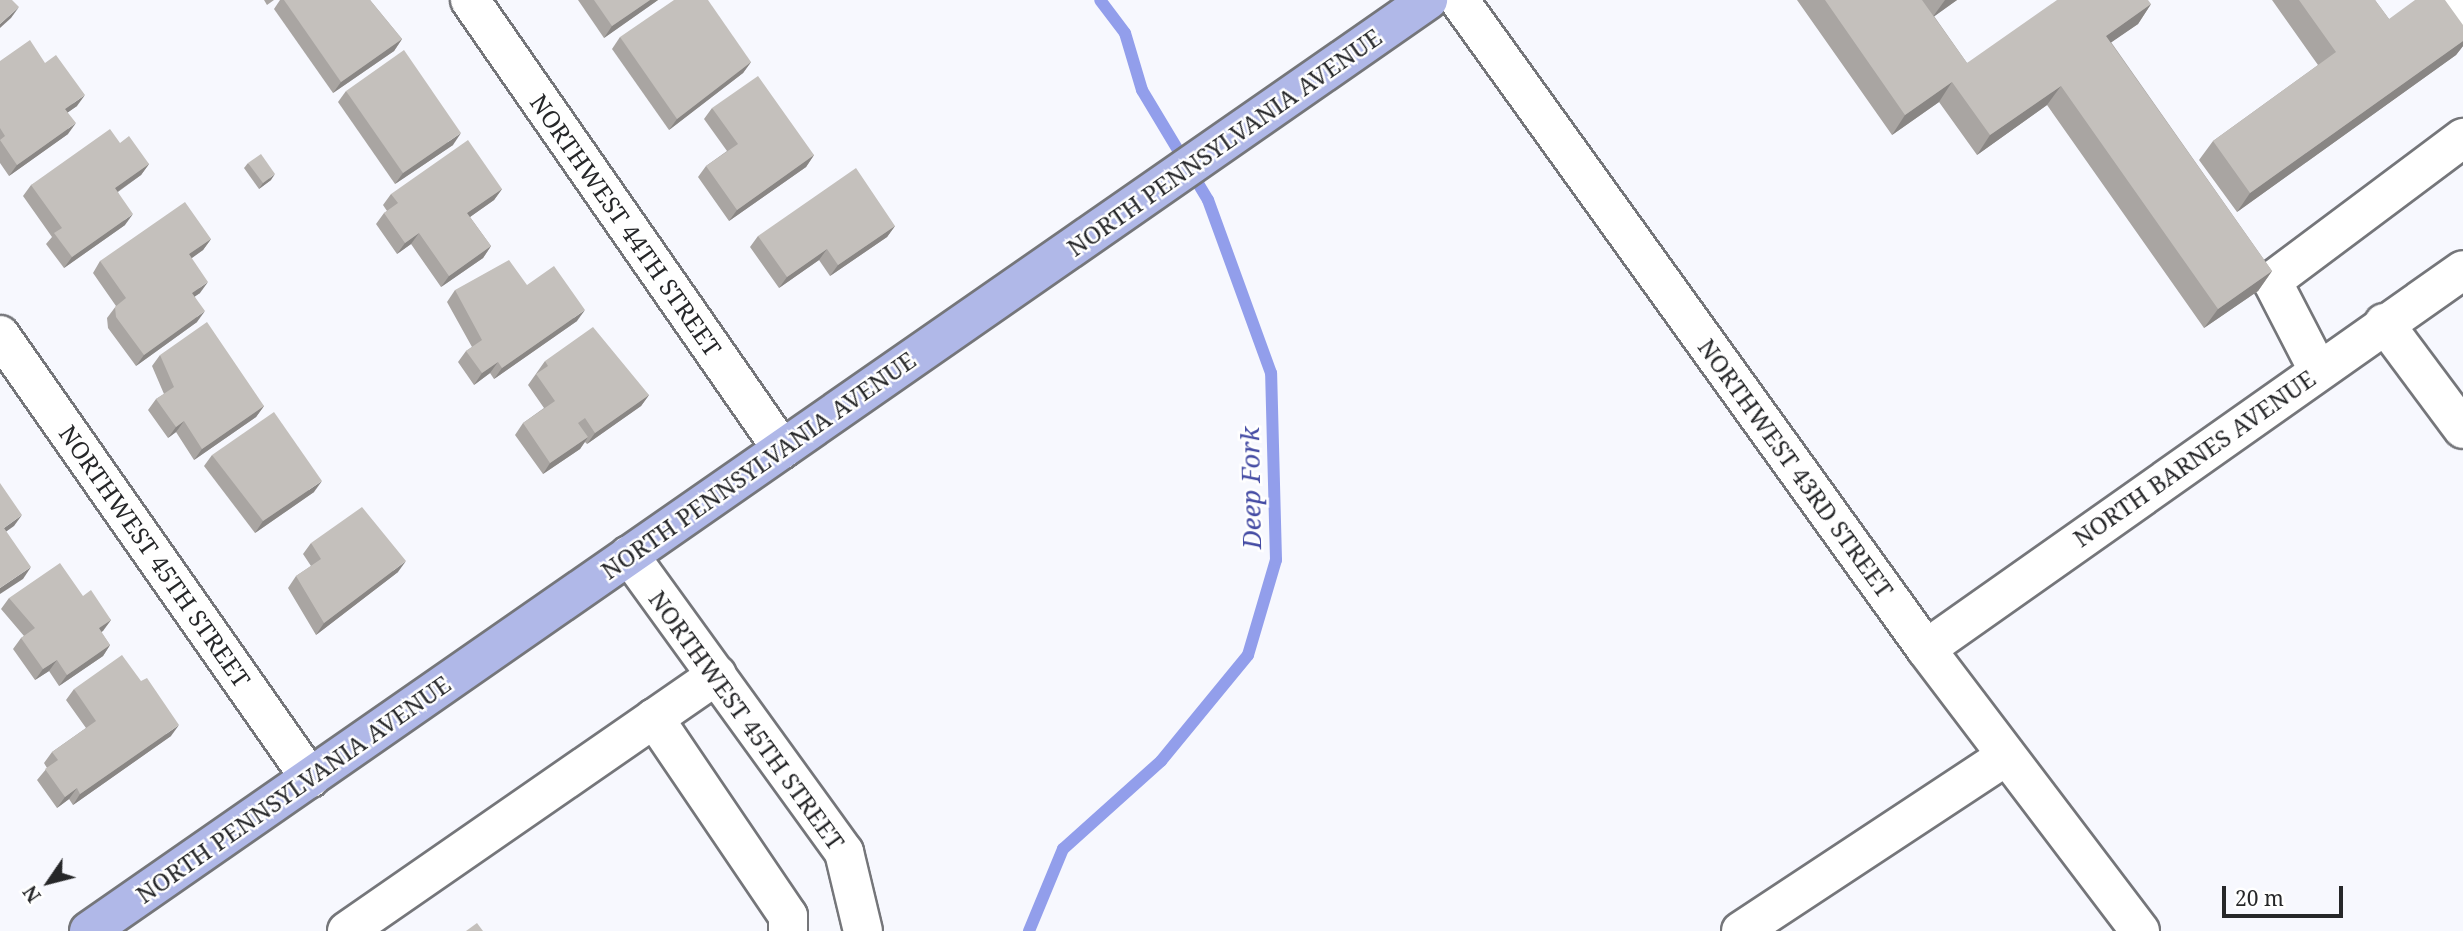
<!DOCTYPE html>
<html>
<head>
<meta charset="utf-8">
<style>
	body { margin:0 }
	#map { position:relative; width:2463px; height:931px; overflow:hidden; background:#f7f8fe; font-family:"Noto Serif",serif }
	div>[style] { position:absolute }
	.stream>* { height:12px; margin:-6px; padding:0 6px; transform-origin:6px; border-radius:6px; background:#929eeb }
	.roads { filter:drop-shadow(2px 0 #75767a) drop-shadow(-2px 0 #75767a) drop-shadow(0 2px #75767a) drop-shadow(0 -2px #75767a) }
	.minor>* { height:38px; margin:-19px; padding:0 19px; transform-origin:19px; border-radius:19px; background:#fff }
	.major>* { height:38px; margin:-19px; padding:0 19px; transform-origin:19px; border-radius:19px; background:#b0b8e8 }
	.wall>* { inset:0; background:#a9a5a2 }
	.shaded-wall>* { inset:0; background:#898684 }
	.building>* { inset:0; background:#c4c0bc }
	span { translate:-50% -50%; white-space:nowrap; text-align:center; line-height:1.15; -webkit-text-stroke:5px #fff; paint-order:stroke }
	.street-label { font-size:24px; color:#262729 }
	.water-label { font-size:26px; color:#434aa3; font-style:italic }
	.north { position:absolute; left:14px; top:847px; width:70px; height:70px; -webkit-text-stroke:5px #fff; paint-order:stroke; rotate:235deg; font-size:19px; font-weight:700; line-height:28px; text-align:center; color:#262729 }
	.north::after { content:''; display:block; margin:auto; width:24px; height:32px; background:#262729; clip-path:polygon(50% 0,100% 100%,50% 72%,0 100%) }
	.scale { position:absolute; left:2222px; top:886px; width:121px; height:32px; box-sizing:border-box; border:4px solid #262729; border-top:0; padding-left:9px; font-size:21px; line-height:24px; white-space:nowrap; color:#262729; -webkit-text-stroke:5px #fff; paint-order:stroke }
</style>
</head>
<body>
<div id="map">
	<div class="stream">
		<div style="left:1029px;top:931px;width:89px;rotate:-67.5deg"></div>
		<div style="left:1063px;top:849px;width:132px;rotate:-41.9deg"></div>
		<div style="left:1161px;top:761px;width:137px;rotate:-50.6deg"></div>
		<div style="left:1248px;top:655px;width:99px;rotate:-73.6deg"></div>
		<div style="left:1276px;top:560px;width:187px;rotate:-91.5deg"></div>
		<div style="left:1271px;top:373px;width:184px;rotate:-110deg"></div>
		<div style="left:1208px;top:200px;width:128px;rotate:-121deg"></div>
		<div style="left:1142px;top:90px;width:59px;rotate:-106.6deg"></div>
		<div style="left:1125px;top:33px;width:41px;rotate:-127.1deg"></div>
	</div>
	<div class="roads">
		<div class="minor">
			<div style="left:470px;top:0;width:547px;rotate:55.21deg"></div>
			<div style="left:1459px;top:0;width:800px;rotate:54.26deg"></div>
			<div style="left:1926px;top:649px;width:354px;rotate:52.8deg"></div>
			<div style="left:2445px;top:0;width:30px;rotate:53deg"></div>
			<div style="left:2384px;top:323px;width:132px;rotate:53.3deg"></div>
			<div style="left:0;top:335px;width:541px;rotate:55.02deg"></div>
			<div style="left:2318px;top:370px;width:100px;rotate:-117.3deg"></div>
			<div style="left:2272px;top:281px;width:239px;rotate:-36.8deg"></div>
			<div style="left:629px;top:555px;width:367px;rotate:54.1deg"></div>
			<div style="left:844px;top:852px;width:81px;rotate:76.5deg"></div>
			<div style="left:1926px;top:649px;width:657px;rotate:-35.21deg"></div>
			<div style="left:654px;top:718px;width:239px;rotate:55.9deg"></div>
			<div style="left:788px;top:916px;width:15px;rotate:90deg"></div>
			<div style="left:347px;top:931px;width:450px;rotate:-34.7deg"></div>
			<div style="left:1741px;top:931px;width:318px;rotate:-33.4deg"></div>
		</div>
		<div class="major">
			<div style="left:89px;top:931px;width:1631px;rotate:-34.81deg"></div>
		</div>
	</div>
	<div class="wall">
		<div style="clip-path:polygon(264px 0,274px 0,267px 5px)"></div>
		<div style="clip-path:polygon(280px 0,370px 0,402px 39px,394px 51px,333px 93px,274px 9px)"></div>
		<div style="clip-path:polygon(578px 0,658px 0,604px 38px)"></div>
		<div style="clip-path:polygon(1797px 0,1957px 0,1934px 16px,1967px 63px,2151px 4px,2138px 24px,2111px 42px,2272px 271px,2258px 291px,2204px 328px,2047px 105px,1977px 155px,1939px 102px,1892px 135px)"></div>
		<div style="clip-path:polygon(2272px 0,2375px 0,2389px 19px,2463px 25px,2463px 46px,2456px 55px,2237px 212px,2199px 160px,2213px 141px,2318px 65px)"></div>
		<div style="clip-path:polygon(620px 37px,751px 62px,743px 73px,669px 130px,612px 49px)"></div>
		<div style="clip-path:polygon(0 61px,77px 106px,68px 112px,68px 134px,9px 176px,0 163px)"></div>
		<div style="clip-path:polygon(346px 91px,453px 145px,395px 184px,338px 102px)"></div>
		<div style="clip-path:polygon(712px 108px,814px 155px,806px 167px,729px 221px,698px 177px,706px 166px,727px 151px,704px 119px)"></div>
		<div style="clip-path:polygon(120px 143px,149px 164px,141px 175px,118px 192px,125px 225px,64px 268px,46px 244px,52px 237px,23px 196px,31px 185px)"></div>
		<div style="clip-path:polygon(248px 163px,271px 180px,259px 189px,244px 168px)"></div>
		<div style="clip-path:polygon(502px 189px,494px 200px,470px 217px,491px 246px,483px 258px,441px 287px,411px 244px,397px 254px,376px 224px,384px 213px,387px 211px,383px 205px,391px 194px)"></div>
		<div style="clip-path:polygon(895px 226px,887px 237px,830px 276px,819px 260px,779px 288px,750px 247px,758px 236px)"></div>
		<div style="clip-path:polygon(211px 239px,203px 250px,191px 258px,200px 293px,195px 296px,197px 322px,136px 366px,108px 328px,107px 318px,116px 306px,93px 273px,100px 261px)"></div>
		<div style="clip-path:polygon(527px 285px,577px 321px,494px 379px,490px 373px,474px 385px,458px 362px,466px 351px,472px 347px,447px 302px,455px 290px)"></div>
		<div style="clip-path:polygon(160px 355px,264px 406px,256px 417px,194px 460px,176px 432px,168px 438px,148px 410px,156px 399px,164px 394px,152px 366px)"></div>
		<div style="clip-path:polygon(545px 361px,649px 395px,641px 406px,587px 444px,585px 442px,580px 449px,543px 474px,515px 435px,523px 423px,544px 408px,528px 385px)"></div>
		<div style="clip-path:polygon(212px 455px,314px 492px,255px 533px,204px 466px)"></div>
		<div style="clip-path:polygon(311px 543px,398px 572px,316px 635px,288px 588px,296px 576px,311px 566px,303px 554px)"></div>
		<div style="clip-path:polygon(83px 596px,111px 620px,101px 632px,110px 645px,103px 656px,59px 686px,49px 671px,35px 680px,13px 649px,21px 638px,24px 636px,1px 609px,9px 598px)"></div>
		<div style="clip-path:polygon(74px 689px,171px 736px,73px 805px,69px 799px,57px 808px,37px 780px,47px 768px,44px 763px,52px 752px,86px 728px,66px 700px)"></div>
	</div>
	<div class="shaded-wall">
		<div style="clip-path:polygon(650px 0,658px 0,604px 38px,612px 26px)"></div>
		<div style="clip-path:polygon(1945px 0,1957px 0,1932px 18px)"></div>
		<div style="clip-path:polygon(2151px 4px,2138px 24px,2093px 55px,2106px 36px)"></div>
		<div style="clip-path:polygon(19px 7px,11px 18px,0 28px,0 24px)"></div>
		<div style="clip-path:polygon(402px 39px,394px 51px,333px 93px,341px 82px)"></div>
		<div style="clip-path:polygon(2463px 41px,2463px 46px,2456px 55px,2237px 212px,2250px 193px)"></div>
		<div style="clip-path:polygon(751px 62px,743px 73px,669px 130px,677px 119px)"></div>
		<div style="clip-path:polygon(1952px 82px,1939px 102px,1892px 135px,1905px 115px)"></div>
		<div style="clip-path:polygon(2061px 86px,2047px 105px,1977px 155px,1990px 135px)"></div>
		<div style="clip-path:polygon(85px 95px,77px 106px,57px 120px,65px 109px)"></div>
		<div style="clip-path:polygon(76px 123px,68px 134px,9px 176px,17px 165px)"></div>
		<div style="clip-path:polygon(461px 133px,453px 145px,395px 184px,403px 173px)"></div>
		<div style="clip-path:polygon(814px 155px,806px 167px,729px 221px,737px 210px)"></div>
		<div style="clip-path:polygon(149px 164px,141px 175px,107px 199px,115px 188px)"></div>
		<div style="clip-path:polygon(275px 174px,271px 180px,259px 189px,263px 183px)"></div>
		<div style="clip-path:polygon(502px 189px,494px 200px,460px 224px,467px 213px)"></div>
		<div style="clip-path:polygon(133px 214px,125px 225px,64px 268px,72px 257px)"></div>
		<div style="clip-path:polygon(895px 226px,887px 237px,830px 276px,838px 265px)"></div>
		<div style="clip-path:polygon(419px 233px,411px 244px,397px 254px,405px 243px)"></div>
		<div style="clip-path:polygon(211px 239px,203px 250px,181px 266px,189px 254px)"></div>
		<div style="clip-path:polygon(491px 246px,483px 258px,441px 287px,449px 276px)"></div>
		<div style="clip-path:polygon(827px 249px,819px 260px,779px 288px,787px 277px)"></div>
		<div style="clip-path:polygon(2272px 271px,2258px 291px,2204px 328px,2218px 309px)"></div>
		<div style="clip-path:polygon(208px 282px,200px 293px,184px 304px,192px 293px)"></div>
		<div style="clip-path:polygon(585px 310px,577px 321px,494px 379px,502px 368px)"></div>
		<div style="clip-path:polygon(205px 311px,197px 322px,136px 366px,144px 355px)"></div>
		<div style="clip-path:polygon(498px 362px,490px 373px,474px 385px,482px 373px)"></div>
		<div style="clip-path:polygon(649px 395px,641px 406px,587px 444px,595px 433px)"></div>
		<div style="clip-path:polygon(264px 406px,256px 417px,194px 460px,202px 449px)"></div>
		<div style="clip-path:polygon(184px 421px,176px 432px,168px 438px,176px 427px)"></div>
		<div style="clip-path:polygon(588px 437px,580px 449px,543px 474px,550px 463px)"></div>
		<div style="clip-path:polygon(322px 481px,314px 492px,255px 533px,263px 521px)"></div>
		<div style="clip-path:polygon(22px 515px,14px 526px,0 536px,4px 528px)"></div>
		<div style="clip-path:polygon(406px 561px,398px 572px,316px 635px,324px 623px)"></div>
		<div style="clip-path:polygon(31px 567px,23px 579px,0 594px,0 588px)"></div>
		<div style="clip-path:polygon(111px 620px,103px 631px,91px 639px,99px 628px)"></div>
		<div style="clip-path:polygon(110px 645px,103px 656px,59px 686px,67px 675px)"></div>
		<div style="clip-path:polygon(57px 660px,49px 671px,35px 680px,43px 669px)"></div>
		<div style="clip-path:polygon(179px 725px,171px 736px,73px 805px,80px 794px)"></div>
		<div style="clip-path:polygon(77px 788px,69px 799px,57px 808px,65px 797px)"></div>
	</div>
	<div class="building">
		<div style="clip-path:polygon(0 0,12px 0,19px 7px,0 24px)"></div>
		<div style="clip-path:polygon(284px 0,370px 0,402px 39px,341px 82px)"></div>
		<div style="clip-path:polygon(594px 0,650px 0,612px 26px)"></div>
		<div style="clip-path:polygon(674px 0,708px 0,751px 62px,677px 119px,620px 37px)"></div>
		<div style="clip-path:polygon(1825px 0,1922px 0,1967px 63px,2057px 0,2148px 0,2151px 4px,2106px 36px,2272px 271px,2218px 309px,2061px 86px,1990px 135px,1952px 82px,1905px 115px)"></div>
		<div style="clip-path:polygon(2299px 0,2375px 0,2389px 19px,2415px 0,2445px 0,2463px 25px,2463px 41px,2250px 193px,2213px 141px,2336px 52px)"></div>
		<div style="clip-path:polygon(30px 40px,45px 63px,56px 55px,85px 95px,65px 109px,76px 123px,17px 165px,0 140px,5px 136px,0 128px,0 61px)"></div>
		<div style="clip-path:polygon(404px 50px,461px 133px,403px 173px,346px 91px)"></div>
		<div style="clip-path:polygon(758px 76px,814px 155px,737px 210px,706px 166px,738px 144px,712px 108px)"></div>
		<div style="clip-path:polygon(110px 129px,120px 143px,129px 136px,149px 164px,115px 188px,133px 214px,72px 257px,54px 233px,62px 228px,31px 185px)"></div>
		<div style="clip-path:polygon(468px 140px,502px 189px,467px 213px,491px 246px,449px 276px,419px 233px,405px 243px,384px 213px,398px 203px,391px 194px)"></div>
		<div style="clip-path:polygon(261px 154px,275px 174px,263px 183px,248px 163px)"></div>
		<div style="clip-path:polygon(856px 168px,895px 226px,838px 265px,827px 249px,787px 277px,758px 236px)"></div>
		<div style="clip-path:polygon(185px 202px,211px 239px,189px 254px,208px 282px,192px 293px,205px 311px,144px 355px,116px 317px,115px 307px,126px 298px,100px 261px)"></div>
		<div style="clip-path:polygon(509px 260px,527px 285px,554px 266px,585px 310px,502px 368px,498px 362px,482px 373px,466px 351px,482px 340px,455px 290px)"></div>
		<div style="clip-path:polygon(207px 322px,264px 406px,202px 449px,184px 421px,176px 427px,156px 399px,174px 387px,160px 355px)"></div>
		<div style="clip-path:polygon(593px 327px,649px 395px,595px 433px,585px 418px,578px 423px,588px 437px,550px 463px,523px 423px,555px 401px,536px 374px,548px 366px,545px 361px)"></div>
		<div style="clip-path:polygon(274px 412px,322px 481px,263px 521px,212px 455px)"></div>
		<div style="clip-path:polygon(0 483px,22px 515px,4px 528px,31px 567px,0 588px)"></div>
		<div style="clip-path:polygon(362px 507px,406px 561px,324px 623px,296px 576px,321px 559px,311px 543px)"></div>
		<div style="clip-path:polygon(60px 563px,83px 596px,91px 590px,111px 620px,99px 628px,110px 645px,67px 675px,57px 660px,43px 669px,21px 638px,35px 628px,9px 598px)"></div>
		<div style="clip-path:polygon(122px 655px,141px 681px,147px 678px,179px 725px,80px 794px,77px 788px,65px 797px,45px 769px,58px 760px,52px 752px,96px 721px,74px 689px)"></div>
		<div style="clip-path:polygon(477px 923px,483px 931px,466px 931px)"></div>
	</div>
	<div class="street-label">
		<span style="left:1224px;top:142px;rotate:-35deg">NORTH PENNSYLVANIA AVENUE</span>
		<span style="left:626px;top:225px;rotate:55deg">NORTHWEST 44TH STREET</span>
		<span style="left:2194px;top:458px;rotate:-35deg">NORTH BARNES AVENUE</span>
		<span style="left:758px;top:465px;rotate:-35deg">NORTH PENNSYLVANIA AVENUE</span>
		<span style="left:1796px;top:468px;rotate:54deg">NORTHWEST 43RD STREET</span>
		<span style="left:155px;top:556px;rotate:55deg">NORTHWEST 45TH STREET</span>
		<span style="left:747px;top:720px;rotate:54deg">NORTHWEST 45TH STREET</span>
		<span style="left:293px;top:789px;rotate:-35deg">NORTH PENNSYLVANIA AVENUE</span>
	</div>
	<div class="water-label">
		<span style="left:1251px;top:488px;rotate:-91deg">Deep Fork</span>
	</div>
	<div class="north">N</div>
	<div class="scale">20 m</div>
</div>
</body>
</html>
